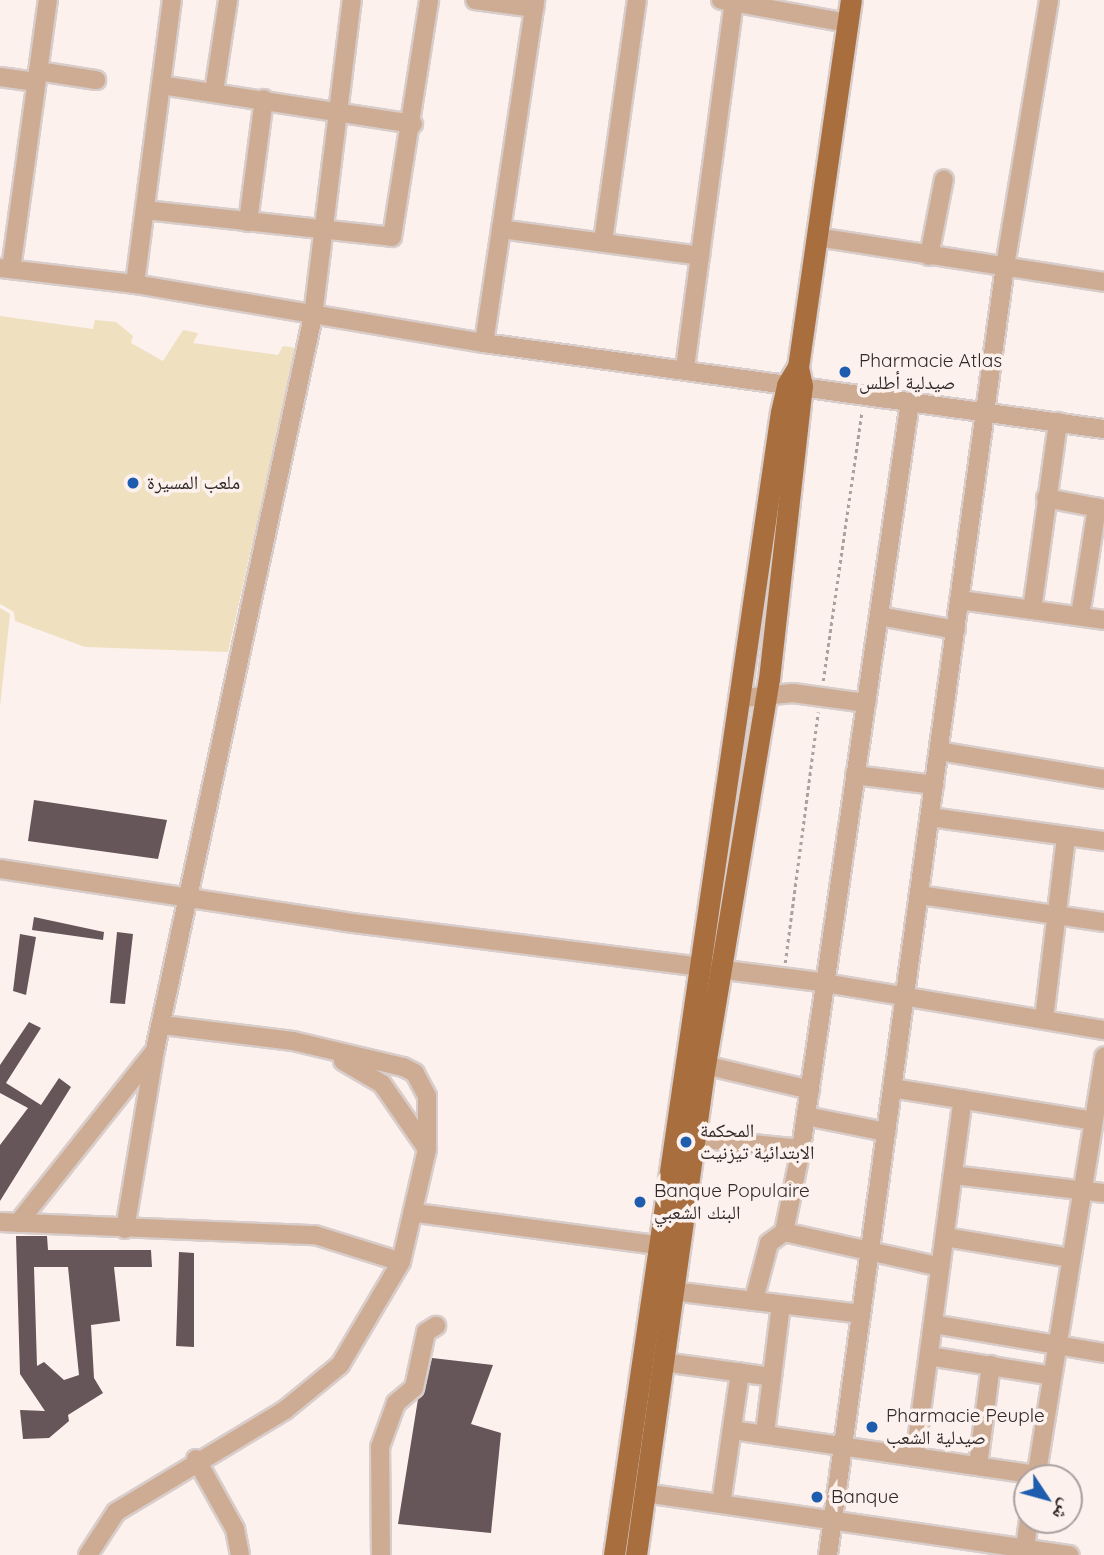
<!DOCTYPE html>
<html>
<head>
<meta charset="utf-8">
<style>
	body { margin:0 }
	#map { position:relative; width:1104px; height:1555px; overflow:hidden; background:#fdf1ee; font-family:Quicksand,"Noto Naskh Arabic",sans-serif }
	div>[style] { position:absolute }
	.green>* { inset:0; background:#efe0c0 }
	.building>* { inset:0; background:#665559 }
	.path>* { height:2.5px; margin-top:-1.25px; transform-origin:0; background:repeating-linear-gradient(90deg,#aba19f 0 3.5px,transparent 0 7px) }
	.roads { filter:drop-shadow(2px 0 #d8cdca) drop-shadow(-2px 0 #d8cdca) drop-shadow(0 2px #d8cdca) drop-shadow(0 -2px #d8cdca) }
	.minor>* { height:18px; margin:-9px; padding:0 9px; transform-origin:9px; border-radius:9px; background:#ceac93 }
	.major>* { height:21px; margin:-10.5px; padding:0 10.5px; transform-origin:10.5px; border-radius:10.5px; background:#a96e3e }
	.dots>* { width:19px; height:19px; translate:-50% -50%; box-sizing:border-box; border:4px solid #fdf1ee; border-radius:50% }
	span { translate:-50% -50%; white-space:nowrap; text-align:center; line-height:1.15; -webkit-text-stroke:7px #fdf1ee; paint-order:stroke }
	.poi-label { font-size:19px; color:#302927 }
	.left { translate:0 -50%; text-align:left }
	.north { position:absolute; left:1013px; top:1464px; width:70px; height:70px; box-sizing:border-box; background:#fdf1ee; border:2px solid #aba19e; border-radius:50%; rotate:126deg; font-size:19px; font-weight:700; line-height:28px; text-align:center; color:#302927 }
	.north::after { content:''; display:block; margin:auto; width:24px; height:32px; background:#1e5dae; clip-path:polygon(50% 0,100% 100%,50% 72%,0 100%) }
</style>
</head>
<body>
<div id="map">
	<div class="green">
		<div style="clip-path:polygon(0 316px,93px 329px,95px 320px,116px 322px,133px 336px,131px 343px,163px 361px,183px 330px,198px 333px,193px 343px,278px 355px,283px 346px,296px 348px,228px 652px,85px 647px,15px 621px,14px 612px,0 604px)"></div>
		<div style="clip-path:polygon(0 608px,10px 614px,0 707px)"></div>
	</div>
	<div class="building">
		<div style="clip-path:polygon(34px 800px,167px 820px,158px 859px,28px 841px)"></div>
		<div style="clip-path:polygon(34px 917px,104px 932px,103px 940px,32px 930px)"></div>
		<div style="clip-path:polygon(117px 932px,133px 934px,125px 1004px,110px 1003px)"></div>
		<div style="clip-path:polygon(20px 934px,36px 937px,26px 995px,13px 991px)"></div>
		<div style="clip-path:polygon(29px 1022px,41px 1028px,6px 1083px,41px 1105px,59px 1078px,71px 1087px,0 1201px,0 1145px,28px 1108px,0 1093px,0 1065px)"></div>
		<div style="clip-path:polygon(evenodd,16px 1236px,47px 1236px,48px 1250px,151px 1250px,152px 1267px,114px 1267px,120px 1321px,91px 1325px,94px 1378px,103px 1393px,68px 1415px,69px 1421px,49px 1438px,23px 1439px,20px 1410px,45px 1411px,20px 1374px,16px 1236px,34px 1267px,68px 1267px,79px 1375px,64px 1380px,44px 1362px,37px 1366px,34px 1267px)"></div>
		<div style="clip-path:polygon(179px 1252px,194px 1253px,194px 1347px,176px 1346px)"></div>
		<div style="clip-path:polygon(432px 1358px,493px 1365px,471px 1424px,501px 1433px,491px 1533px,398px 1524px,418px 1399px)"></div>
	</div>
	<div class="path">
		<div style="left:823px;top:681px;width:273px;rotate:-81.8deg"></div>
		<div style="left:785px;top:963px;width:253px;rotate:-82.5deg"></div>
	</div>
	<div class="roads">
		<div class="minor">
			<div style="left:475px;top:0;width:60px;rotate:7.7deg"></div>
			<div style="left:721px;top:0;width:129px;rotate:10.3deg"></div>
			<div style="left:38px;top:71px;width:59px;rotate:8.8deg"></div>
			<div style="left:0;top:77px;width:36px;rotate:8deg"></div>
			<div style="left:161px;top:85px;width:255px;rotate:8.8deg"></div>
			<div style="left:214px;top:92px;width:93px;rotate:-81.3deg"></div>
			<div style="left:145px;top:210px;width:248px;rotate:6.2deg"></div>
			<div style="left:392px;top:237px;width:240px;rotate:-81.1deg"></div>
			<div style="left:248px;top:222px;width:124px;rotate:-82.6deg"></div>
			<div style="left:501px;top:229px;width:201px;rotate:7.7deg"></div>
			<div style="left:817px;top:237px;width:291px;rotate:8.9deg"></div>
			<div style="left:603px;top:241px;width:243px;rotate:-82deg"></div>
			<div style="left:929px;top:256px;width:78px;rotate:-79deg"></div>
			<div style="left:0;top:268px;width:136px;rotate:6.8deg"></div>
			<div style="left:135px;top:284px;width:354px;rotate:9.6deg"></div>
			<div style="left:484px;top:343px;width:626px;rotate:7.9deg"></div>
			<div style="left:11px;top:269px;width:272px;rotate:-82.2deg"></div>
			<div style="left:135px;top:284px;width:286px;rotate:-82.6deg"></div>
			<div style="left:484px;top:343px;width:347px;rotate:-81.5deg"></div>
			<div style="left:685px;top:368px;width:371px;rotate:-82.4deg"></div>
			<div style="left:1046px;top:498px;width:59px;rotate:10.7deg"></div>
			<div style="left:960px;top:600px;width:145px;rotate:7.9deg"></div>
			<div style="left:1032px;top:610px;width:190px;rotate:-82.1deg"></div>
			<div style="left:879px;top:616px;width:78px;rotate:10.3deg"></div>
			<div style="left:1080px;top:616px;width:110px;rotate:-81.1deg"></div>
			<div style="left:743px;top:698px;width:50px;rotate:-5.7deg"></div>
			<div style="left:793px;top:693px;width:74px;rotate:7.8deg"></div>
			<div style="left:939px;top:751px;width:167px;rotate:9.6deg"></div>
			<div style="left:855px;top:775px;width:80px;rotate:7.2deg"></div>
			<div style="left:930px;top:817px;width:176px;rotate:7.9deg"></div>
			<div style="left:0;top:869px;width:349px;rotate:8.7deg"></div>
			<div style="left:345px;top:922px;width:484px;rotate:7.2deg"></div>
			<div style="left:825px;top:983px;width:283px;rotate:9.6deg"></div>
			<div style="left:919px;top:895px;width:187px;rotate:8.3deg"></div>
			<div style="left:1044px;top:1019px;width:184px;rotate:-83.1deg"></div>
			<div style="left:343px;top:1061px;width:45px;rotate:30.5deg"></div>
			<div style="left:382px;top:1084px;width:79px;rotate:55.3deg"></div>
			<div style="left:705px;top:1065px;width:108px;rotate:13.4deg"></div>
			<div style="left:892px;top:1088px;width:204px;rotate:9.3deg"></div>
			<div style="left:806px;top:1116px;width:82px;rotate:11.3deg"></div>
			<div style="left:695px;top:1138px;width:107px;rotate:5.9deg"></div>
			<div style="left:953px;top:1175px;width:152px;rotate:6.8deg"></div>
			<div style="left:417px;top:1213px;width:256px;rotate:7.6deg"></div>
			<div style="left:0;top:1222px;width:315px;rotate:2.4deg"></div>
			<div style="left:315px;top:1235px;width:90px;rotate:17.4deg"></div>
			<div style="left:18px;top:1223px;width:217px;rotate:-51.5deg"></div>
			<div style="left:125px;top:1229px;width:181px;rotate:-80.5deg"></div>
			<div style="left:155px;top:1050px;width:751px;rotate:-77.85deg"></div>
			<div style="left:313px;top:316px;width:318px;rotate:-83deg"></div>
			<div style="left:784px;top:1232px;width:160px;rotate:12.6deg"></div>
			<div style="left:945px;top:1237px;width:128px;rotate:9.5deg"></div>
			<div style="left:672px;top:1291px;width:190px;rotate:6.9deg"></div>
			<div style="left:754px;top:1300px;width:59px;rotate:-75.3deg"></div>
			<div style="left:769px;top:1243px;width:19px;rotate:-36deg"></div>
			<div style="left:784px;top:1232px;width:85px;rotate:-78.4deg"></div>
			<div style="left:801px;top:1149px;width:755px;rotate:-81.7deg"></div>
			<div style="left:933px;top:1324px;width:173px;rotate:9.6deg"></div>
			<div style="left:929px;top:1356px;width:125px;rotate:9.2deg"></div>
			<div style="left:663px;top:1362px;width:110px;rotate:7.8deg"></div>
			<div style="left:732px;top:1430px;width:307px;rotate:8.4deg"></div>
			<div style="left:765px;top:1433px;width:129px;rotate:-82.9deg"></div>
			<div style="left:915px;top:1457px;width:361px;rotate:-82.4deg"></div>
			<div style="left:196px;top:1459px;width:80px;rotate:60.9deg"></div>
			<div style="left:235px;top:1529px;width:26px;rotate:79deg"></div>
			<div style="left:978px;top:1465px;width:101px;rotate:-82.6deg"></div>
			<div style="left:1036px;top:1478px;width:427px;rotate:-80.8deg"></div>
			<div style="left:644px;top:1493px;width:430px;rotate:8.3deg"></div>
			<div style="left:721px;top:1504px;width:133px;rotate:-81.8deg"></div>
			<div style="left:88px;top:1555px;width:51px;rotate:-56.9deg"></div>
			<div style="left:116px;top:1512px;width:197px;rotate:-31.1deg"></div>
			<div style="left:285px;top:1410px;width:71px;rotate:-39.3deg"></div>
			<div style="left:340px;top:1365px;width:120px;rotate:-59.4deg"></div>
			<div style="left:401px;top:1262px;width:116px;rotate:-77deg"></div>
			<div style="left:427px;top:1149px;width:53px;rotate:-90deg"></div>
			<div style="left:427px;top:1096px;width:26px;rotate:-118deg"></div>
			<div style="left:415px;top:1073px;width:13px;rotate:-153deg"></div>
			<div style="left:403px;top:1067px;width:113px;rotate:-166.7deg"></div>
			<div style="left:293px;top:1041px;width:131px;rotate:-173deg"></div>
			<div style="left:381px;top:1555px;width:108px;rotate:-90.5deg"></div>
			<div style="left:380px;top:1447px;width:47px;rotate:-70deg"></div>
			<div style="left:396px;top:1403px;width:23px;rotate:-40deg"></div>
			<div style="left:414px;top:1388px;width:57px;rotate:-77.9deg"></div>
			<div style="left:426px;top:1332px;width:12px;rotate:-31deg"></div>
			<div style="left:828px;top:1555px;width:1301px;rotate:-82.18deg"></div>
			<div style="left:1005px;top:266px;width:270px;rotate:-80.6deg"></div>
			<div style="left:1024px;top:1555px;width:35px;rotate:-82deg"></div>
		</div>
		<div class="major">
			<div style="left:614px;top:1555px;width:1155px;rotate:-81.69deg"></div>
			<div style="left:781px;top:412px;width:28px;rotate:-77deg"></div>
			<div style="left:787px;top:385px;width:21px;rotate:-59deg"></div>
			<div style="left:636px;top:1555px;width:495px;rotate:-82deg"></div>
			<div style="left:705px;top:1065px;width:391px;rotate:-80.6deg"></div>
			<div style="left:769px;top:679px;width:295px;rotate:-83.6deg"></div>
			<div style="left:802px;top:386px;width:19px;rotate:-102deg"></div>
			<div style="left:798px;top:367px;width:371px;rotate:-81.8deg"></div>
		</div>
	</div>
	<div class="dots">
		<div style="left:845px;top:372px;background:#1e5dae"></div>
		<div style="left:133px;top:483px;background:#1e5dae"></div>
		<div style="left:686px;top:1142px;background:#1e5dae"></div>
		<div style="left:640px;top:1202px;background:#1e5dae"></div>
		<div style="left:872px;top:1427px;background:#1e5dae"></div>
		<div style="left:817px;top:1497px;background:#1e5dae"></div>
	</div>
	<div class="poi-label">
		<span class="left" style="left:859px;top:372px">Pharmacie Atlas<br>صيدلية أطلس</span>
		<span class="left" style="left:147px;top:483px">ملعب المسيرة</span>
		<span class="left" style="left:700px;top:1142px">المحكمة<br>الابتدائية تيزنيت</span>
		<span class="left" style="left:654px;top:1202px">Banque Populaire<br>البنك الشعبي</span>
		<span class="left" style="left:886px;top:1427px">Pharmacie Peuple<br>صيدلية الشعب</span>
		<span class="left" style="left:831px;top:1497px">Banque</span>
	</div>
	<div class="north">ش</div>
</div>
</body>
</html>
